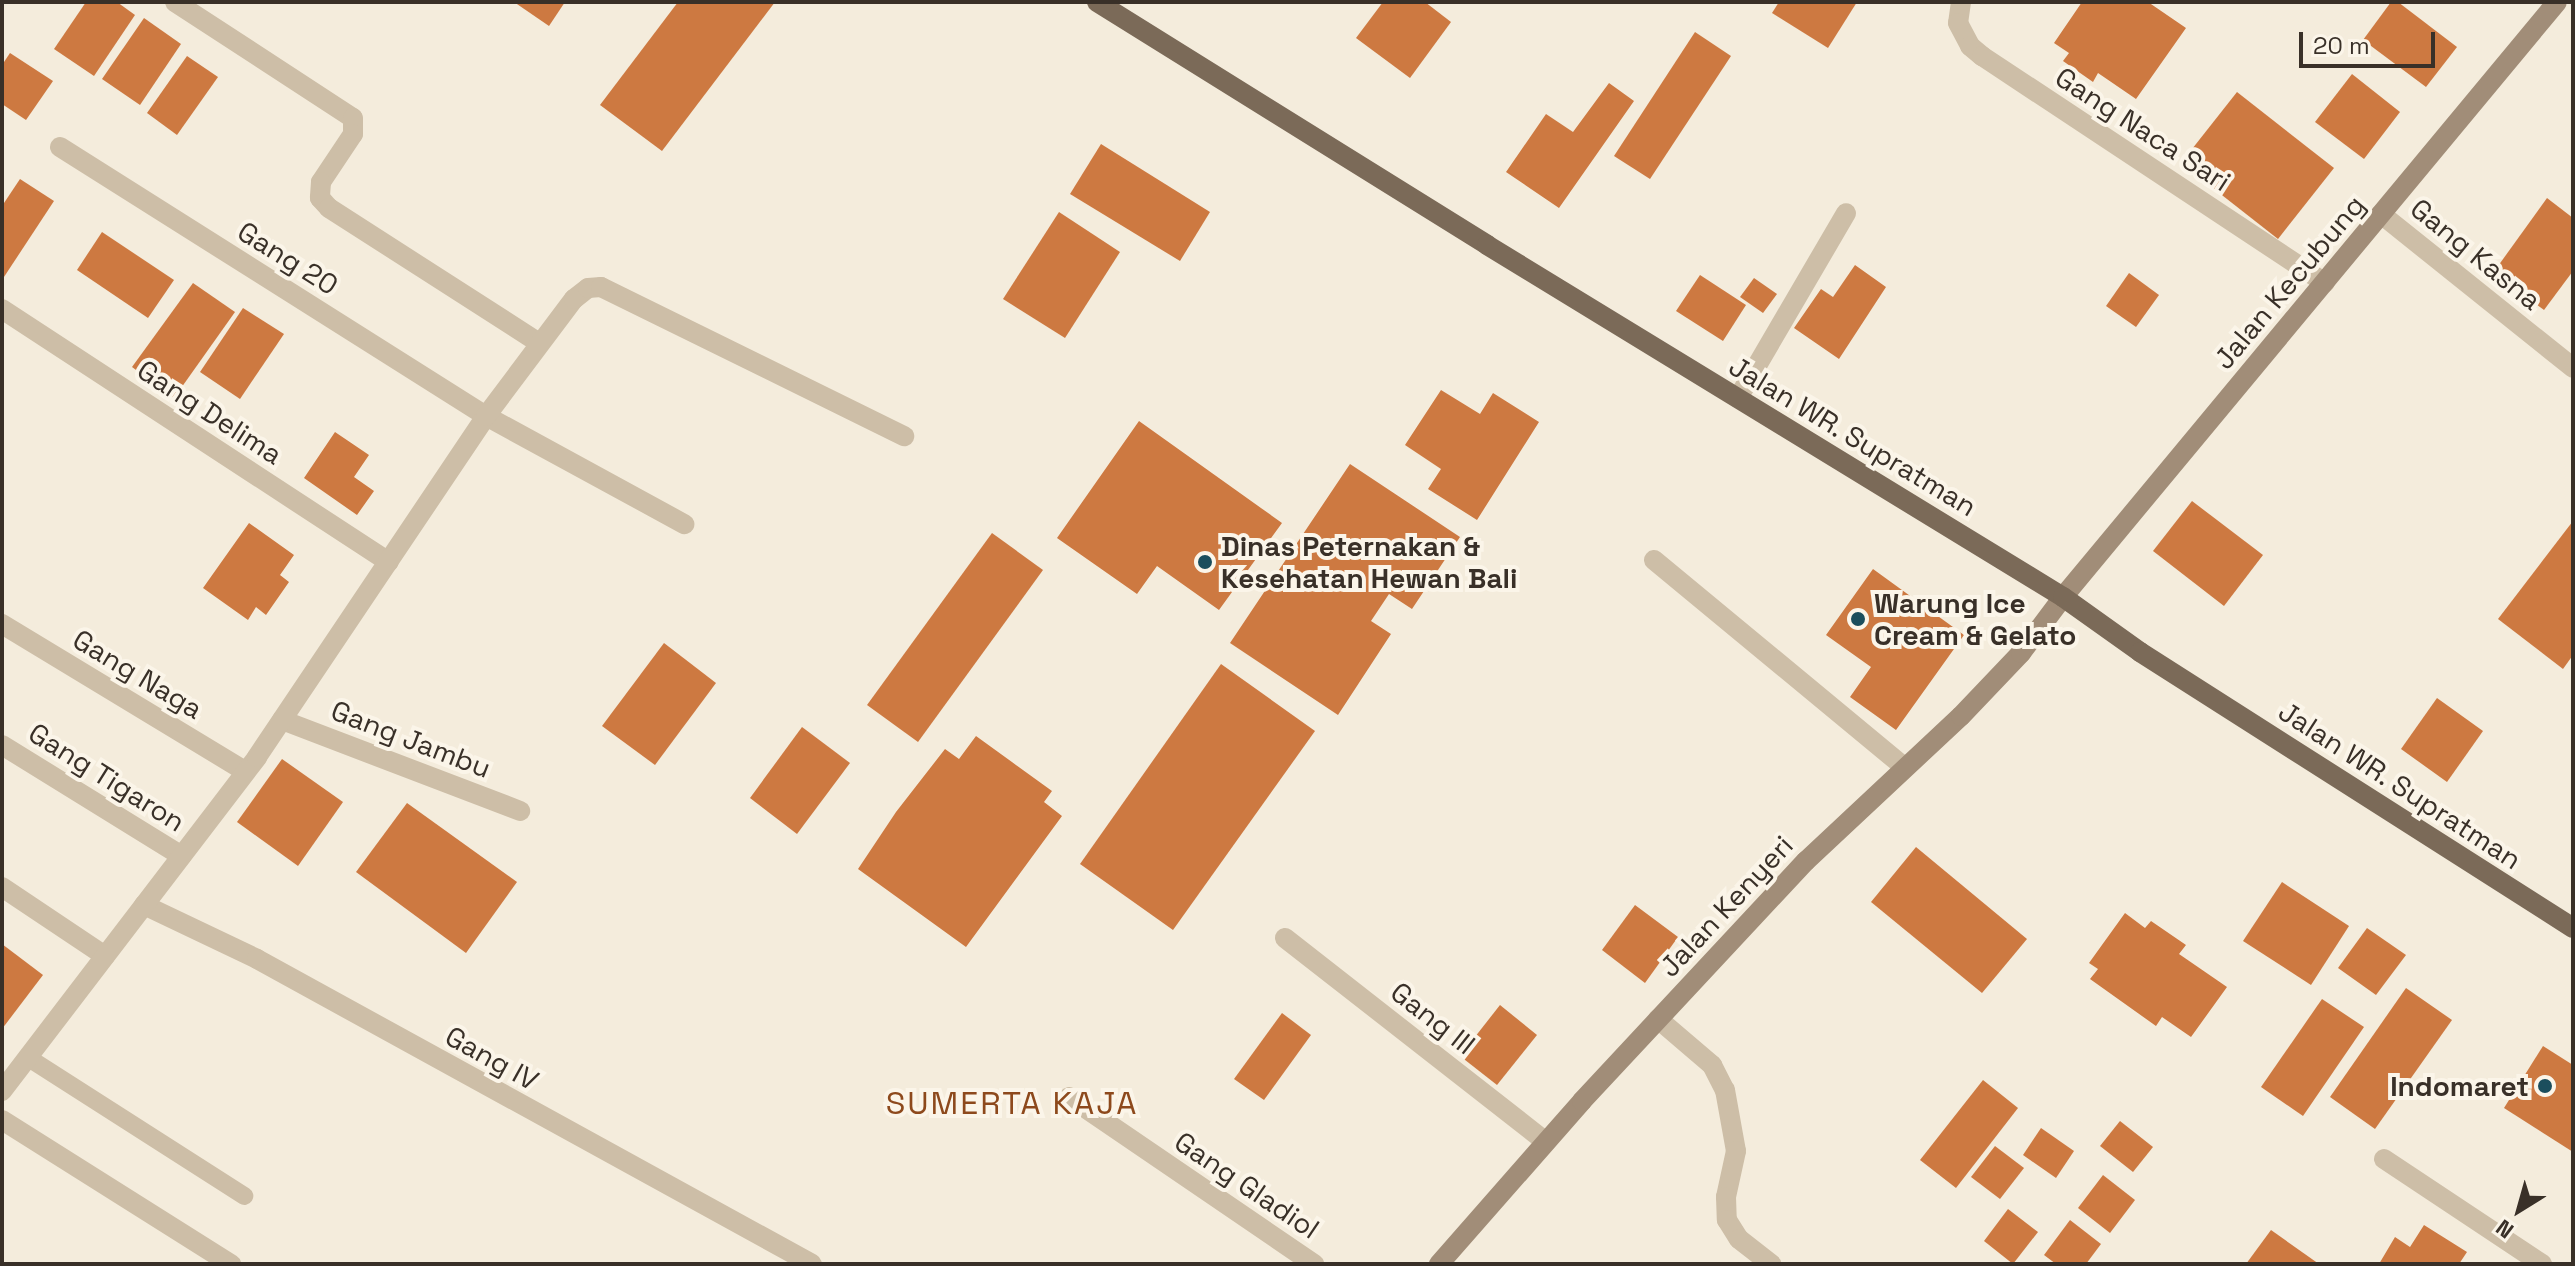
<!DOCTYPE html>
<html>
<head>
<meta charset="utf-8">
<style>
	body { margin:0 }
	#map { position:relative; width:2575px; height:1266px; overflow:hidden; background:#f4ecdc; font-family:"Space Grotesk",sans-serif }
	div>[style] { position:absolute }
	.building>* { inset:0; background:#cd7941 }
	.lane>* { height:18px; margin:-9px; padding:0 9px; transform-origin:9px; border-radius:9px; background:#cdbea7 }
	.street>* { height:20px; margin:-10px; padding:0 10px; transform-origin:10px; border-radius:10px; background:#cdbea7 }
	.secondary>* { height:20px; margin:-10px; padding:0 10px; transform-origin:10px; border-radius:10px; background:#a18d78 }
	.primary>* { height:20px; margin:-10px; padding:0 10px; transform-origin:10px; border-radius:10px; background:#7b6a58 }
	.dots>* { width:22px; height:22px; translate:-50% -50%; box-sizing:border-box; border:4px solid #fbf5e9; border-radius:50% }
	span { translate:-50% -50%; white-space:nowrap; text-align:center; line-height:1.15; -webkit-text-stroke:8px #fbf5e9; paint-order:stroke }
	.street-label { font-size:28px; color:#393028 }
	.poi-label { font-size:28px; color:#393028; font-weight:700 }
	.left { translate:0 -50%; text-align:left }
	.right { translate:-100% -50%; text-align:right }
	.quarter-label { font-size:32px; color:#8d491c; letter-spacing:2px }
	.frame { position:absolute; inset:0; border:4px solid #393028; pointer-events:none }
	.north { position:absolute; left:2479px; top:1170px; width:80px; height:80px; -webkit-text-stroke:6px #fbf5e9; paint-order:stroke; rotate:217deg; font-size:22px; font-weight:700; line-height:32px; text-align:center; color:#393028 }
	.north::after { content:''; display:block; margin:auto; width:28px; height:36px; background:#393028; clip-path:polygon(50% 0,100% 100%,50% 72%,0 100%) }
	.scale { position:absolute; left:2299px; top:32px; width:136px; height:36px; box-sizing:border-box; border:4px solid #393028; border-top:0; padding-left:10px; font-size:24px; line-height:28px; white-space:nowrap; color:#393028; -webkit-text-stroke:6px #fbf5e9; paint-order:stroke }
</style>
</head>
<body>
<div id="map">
	<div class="building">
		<div style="clip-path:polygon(86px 2px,117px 2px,135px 15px,94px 76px,54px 49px)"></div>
		<div style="clip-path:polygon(514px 2px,565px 2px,549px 26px)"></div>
		<div style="clip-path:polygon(678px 2px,775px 2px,662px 151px,600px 105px)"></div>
		<div style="clip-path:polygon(1383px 2px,1425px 2px,1451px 22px,1410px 78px,1356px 38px)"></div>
		<div style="clip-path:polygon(1779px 2px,1857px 2px,1828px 48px,1772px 13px)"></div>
		<div style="clip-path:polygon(2082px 2px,2148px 2px,2186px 28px,2136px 99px,2098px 73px,2093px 82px,2063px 61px,2069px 53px,2054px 43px)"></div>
		<div style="clip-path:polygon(2391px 2px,2398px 2px,2457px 47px,2426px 87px,2363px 40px)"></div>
		<div style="clip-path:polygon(144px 18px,181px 44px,140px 105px,102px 79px)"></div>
		<div style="clip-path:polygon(1695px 32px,1731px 56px,1650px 179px,1614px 156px)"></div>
		<div style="clip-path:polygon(10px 53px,53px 81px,26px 120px,2px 104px,2px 65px)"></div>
		<div style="clip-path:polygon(187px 56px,218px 77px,177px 135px,147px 113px)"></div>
		<div style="clip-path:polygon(2352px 74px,2400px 112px,2364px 159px,2315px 122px)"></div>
		<div style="clip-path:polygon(1609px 83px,1634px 101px,1559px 208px,1506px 172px,1546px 114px,1573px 132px)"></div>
		<div style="clip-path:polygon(2237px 92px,2334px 168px,2278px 239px,2181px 163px)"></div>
		<div style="clip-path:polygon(1101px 144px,1210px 212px,1180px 261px,1070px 194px)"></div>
		<div style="clip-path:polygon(20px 179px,54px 201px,2px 280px,2px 206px)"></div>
		<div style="clip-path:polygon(2547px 198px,2573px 218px,2573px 271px,2544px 310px,2493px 273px)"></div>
		<div style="clip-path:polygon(1059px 212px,1120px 252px,1065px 338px,1003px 299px)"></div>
		<div style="clip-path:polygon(102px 232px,174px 280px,148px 318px,77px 270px)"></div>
		<div style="clip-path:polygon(1855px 265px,1886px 287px,1839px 359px,1794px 328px,1821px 289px,1833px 297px)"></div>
		<div style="clip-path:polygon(2129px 273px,2159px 295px,2136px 327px,2106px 306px)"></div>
		<div style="clip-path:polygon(1700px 275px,1746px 305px,1723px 341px,1676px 311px)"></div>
		<div style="clip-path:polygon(1754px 278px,1777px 294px,1763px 313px,1740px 297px)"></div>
		<div style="clip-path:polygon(193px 283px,235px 312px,174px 398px,132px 367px)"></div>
		<div style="clip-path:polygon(243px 308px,284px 334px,240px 399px,200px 372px)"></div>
		<div style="clip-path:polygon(1441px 390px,1480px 414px,1493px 393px,1539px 422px,1477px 520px,1428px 489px,1441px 469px,1405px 445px)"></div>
		<div style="clip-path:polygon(1139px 421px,1282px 523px,1219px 610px,1157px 566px,1137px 594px,1057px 538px)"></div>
		<div style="clip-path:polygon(335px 432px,369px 455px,354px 477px,374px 491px,357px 515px,304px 478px)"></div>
		<div style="clip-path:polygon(1350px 464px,1460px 537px,1412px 609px,1389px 594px,1371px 621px,1391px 634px,1338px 715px,1230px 643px)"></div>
		<div style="clip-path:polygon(2192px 501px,2263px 555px,2224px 606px,2153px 551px)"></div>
		<div style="clip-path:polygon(2573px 521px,2573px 655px,2563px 669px,2498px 619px)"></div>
		<div style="clip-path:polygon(249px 523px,294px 555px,280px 575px,289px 582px,266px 615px,256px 607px,248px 620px,203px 588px)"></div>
		<div style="clip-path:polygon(992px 533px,1043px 570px,918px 742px,867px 705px)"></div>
		<div style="clip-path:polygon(1873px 569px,1964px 635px,1896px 730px,1850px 697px,1871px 667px,1826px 635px)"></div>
		<div style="clip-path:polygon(664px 643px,716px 683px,655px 765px,602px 726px)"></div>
		<div style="clip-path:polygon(1221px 664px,1315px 731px,1173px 930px,1080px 864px)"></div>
		<div style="clip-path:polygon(2437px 698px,2483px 731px,2447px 782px,2401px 749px)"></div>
		<div style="clip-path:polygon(802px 727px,850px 763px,797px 834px,750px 798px)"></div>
		<div style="clip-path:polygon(976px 736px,1052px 791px,1044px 802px,1062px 816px,966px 947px,858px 869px,896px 812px,945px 749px,959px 759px)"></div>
		<div style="clip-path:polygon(282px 759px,343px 802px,298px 866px,237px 822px)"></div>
		<div style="clip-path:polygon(407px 803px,517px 882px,466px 953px,356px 872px)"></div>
		<div style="clip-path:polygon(1916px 847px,2027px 939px,1982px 993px,1871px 902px)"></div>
		<div style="clip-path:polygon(2282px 882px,2349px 926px,2311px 985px,2243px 941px)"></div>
		<div style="clip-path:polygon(1635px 905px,1678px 937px,1645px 983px,1602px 950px)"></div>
		<div style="clip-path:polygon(2125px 913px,2145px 928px,2151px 921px,2186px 945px,2179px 954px,2227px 987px,2191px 1037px,2162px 1017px,2156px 1026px,2090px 979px,2098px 969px,2089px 963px)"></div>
		<div style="clip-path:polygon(2367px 928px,2406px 955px,2376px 995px,2338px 968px)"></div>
		<div style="clip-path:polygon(2px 944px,43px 975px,2px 1029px)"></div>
		<div style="clip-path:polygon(2406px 988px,2452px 1020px,2375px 1129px,2330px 1097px)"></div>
		<div style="clip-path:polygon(2322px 999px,2364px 1027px,2303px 1116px,2261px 1087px)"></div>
		<div style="clip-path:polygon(1500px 1005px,1537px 1035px,1497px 1085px,1460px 1056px)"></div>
		<div style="clip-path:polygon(1282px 1013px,1311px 1035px,1264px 1100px,1234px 1079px)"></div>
		<div style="clip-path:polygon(2543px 1046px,2573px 1065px,2573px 1152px,2504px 1108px)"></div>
		<div style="clip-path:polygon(1983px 1080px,2018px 1108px,1956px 1188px,1920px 1160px)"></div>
		<div style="clip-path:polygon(2120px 1121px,2153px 1147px,2133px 1172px,2100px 1146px)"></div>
		<div style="clip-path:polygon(2041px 1128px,2074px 1151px,2056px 1178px,2023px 1155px)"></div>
		<div style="clip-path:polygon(1995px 1146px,2024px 1168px,2000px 1199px,1971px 1177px)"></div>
		<div style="clip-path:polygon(2103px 1175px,2135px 1200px,2110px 1233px,2078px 1208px)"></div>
		<div style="clip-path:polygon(2008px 1209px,2038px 1232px,2013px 1264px,1984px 1241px)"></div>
		<div style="clip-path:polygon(2070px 1220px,2101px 1244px,2086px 1264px,2056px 1264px,2044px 1255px)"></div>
		<div style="clip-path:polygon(2424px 1225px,2467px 1252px,2459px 1264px,2379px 1264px,2395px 1237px,2410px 1247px)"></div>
		<div style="clip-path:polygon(2271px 1230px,2319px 1264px,2246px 1264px)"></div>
	</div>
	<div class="lane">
		<div style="left:27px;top:1057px;width:258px;rotate:32.6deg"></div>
	</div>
	<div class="street">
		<div style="left:175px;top:2px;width:212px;rotate:33.1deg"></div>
		<div style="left:353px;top:118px;width:16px;rotate:90deg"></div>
		<div style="left:353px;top:134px;width:58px;rotate:123.7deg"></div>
		<div style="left:321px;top:182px;width:16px;rotate:94deg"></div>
		<div style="left:320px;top:198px;width:13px;rotate:48deg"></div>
		<div style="left:329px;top:208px;width:250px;rotate:32.7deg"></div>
		<div style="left:1961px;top:2px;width:21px;rotate:98deg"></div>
		<div style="left:1958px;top:23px;width:26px;rotate:62deg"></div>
		<div style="left:1970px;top:46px;width:16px;rotate:40deg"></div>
		<div style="left:1982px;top:56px;width:411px;rotate:33.5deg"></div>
		<div style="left:60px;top:147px;width:504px;rotate:32.27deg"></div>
		<div style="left:486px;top:416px;width:226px;rotate:28.6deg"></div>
		<div style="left:2381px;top:214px;width:246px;rotate:38.7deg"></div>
		<div style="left:2px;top:309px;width:462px;rotate:33.2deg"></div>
		<div style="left:1738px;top:398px;width:214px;rotate:-59.7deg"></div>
		<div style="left:1654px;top:560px;width:323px;rotate:39.6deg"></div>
		<div style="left:2px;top:624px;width:285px;rotate:31.2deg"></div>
		<div style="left:282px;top:720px;width:255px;rotate:20.9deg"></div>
		<div style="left:2px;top:745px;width:211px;rotate:31.7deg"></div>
		<div style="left:2px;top:887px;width:124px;rotate:33.8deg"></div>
		<div style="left:144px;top:905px;width:125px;rotate:25.5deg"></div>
		<div style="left:257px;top:959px;width:633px;rotate:28.79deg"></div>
		<div style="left:1285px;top:938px;width:331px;rotate:38deg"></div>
		<div style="left:1658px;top:1019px;width:71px;rotate:40.4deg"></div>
		<div style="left:1712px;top:1065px;width:28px;rotate:63deg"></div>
		<div style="left:1725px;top:1090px;width:62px;rotate:79.8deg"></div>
		<div style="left:1736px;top:1151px;width:47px;rotate:102.3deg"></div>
		<div style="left:1726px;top:1197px;width:23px;rotate:88deg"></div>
		<div style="left:1727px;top:1220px;width:22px;rotate:58deg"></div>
		<div style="left:1739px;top:1239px;width:41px;rotate:38deg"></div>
		<div style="left:2px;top:1091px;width:420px;rotate:-52.6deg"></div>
		<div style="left:257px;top:757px;width:411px;rotate:-56.1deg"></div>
		<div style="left:486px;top:416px;width:146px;rotate:-53.1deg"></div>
		<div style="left:574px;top:299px;width:18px;rotate:-38deg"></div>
		<div style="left:588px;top:288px;width:13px;rotate:-4deg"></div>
		<div style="left:601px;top:287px;width:338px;rotate:26.2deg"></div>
		<div style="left:1069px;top:1097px;width:297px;rotate:34.3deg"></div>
		<div style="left:2px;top:1120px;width:271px;rotate:32.2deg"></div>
		<div style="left:2384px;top:1159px;width:190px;rotate:33.6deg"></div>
	</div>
	<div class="secondary">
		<div style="left:1439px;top:1264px;width:217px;rotate:-48.7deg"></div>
		<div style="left:1582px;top:1101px;width:328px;rotate:-47deg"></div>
		<div style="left:1806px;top:861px;width:212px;rotate:-43.1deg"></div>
		<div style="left:1961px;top:716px;width:87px;rotate:-46.4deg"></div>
		<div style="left:2021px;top:653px;width:70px;rotate:-53.1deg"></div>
		<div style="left:2063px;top:597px;width:773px;rotate:-50.3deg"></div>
	</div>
	<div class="primary">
		<div style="left:1097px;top:2px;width:460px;rotate:31.9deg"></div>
		<div style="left:1487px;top:245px;width:675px;rotate:31.43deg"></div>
		<div style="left:2063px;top:597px;width:95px;rotate:35.5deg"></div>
		<div style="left:2140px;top:652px;width:513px;rotate:32.51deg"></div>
	</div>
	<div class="dots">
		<div style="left:1205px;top:562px;background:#1b4e5d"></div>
		<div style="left:1858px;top:619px;background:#1b4e5d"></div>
		<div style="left:2545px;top:1086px;background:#1b4e5d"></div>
	</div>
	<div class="street-label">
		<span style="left:2143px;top:129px;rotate:33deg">Gang Naca Sari</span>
		<span style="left:2476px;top:254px;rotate:39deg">Gang Kasna</span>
		<span style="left:288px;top:258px;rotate:32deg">Gang 20</span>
		<span style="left:2289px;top:282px;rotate:-50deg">Jalan Kecubung</span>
		<span style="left:210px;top:412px;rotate:33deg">Gang Delima</span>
		<span style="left:1853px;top:436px;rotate:31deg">Jalan WR. Supratman</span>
		<span style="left:138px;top:674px;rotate:31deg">Gang Naga</span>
		<span style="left:411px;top:739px;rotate:21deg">Gang Jambu</span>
		<span style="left:107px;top:777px;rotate:32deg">Gang Tigaron</span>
		<span style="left:2400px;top:785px;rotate:33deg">Jalan WR. Supratman</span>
		<span style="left:1726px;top:906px;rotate:-47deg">Jalan Kenyeri</span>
		<span style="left:1433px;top:1018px;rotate:38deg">Gang III</span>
		<span style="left:492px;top:1058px;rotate:29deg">Gang IV</span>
		<span style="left:1247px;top:1185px;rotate:34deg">Gang Gladiol</span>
	</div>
	<div class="poi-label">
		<span class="left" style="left:1221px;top:562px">Dinas Peternakan &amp;<br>Kesehatan Hewan Bali</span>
		<span class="left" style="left:1874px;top:619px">Warung Ice<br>Cream &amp; Gelato</span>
		<span class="right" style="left:2529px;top:1086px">Indomaret</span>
	</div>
	<div class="quarter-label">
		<span style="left:1012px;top:1103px">SUMERTA KAJA</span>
	</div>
	<div class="frame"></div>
	<div class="north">N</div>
	<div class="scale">20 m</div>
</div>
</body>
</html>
